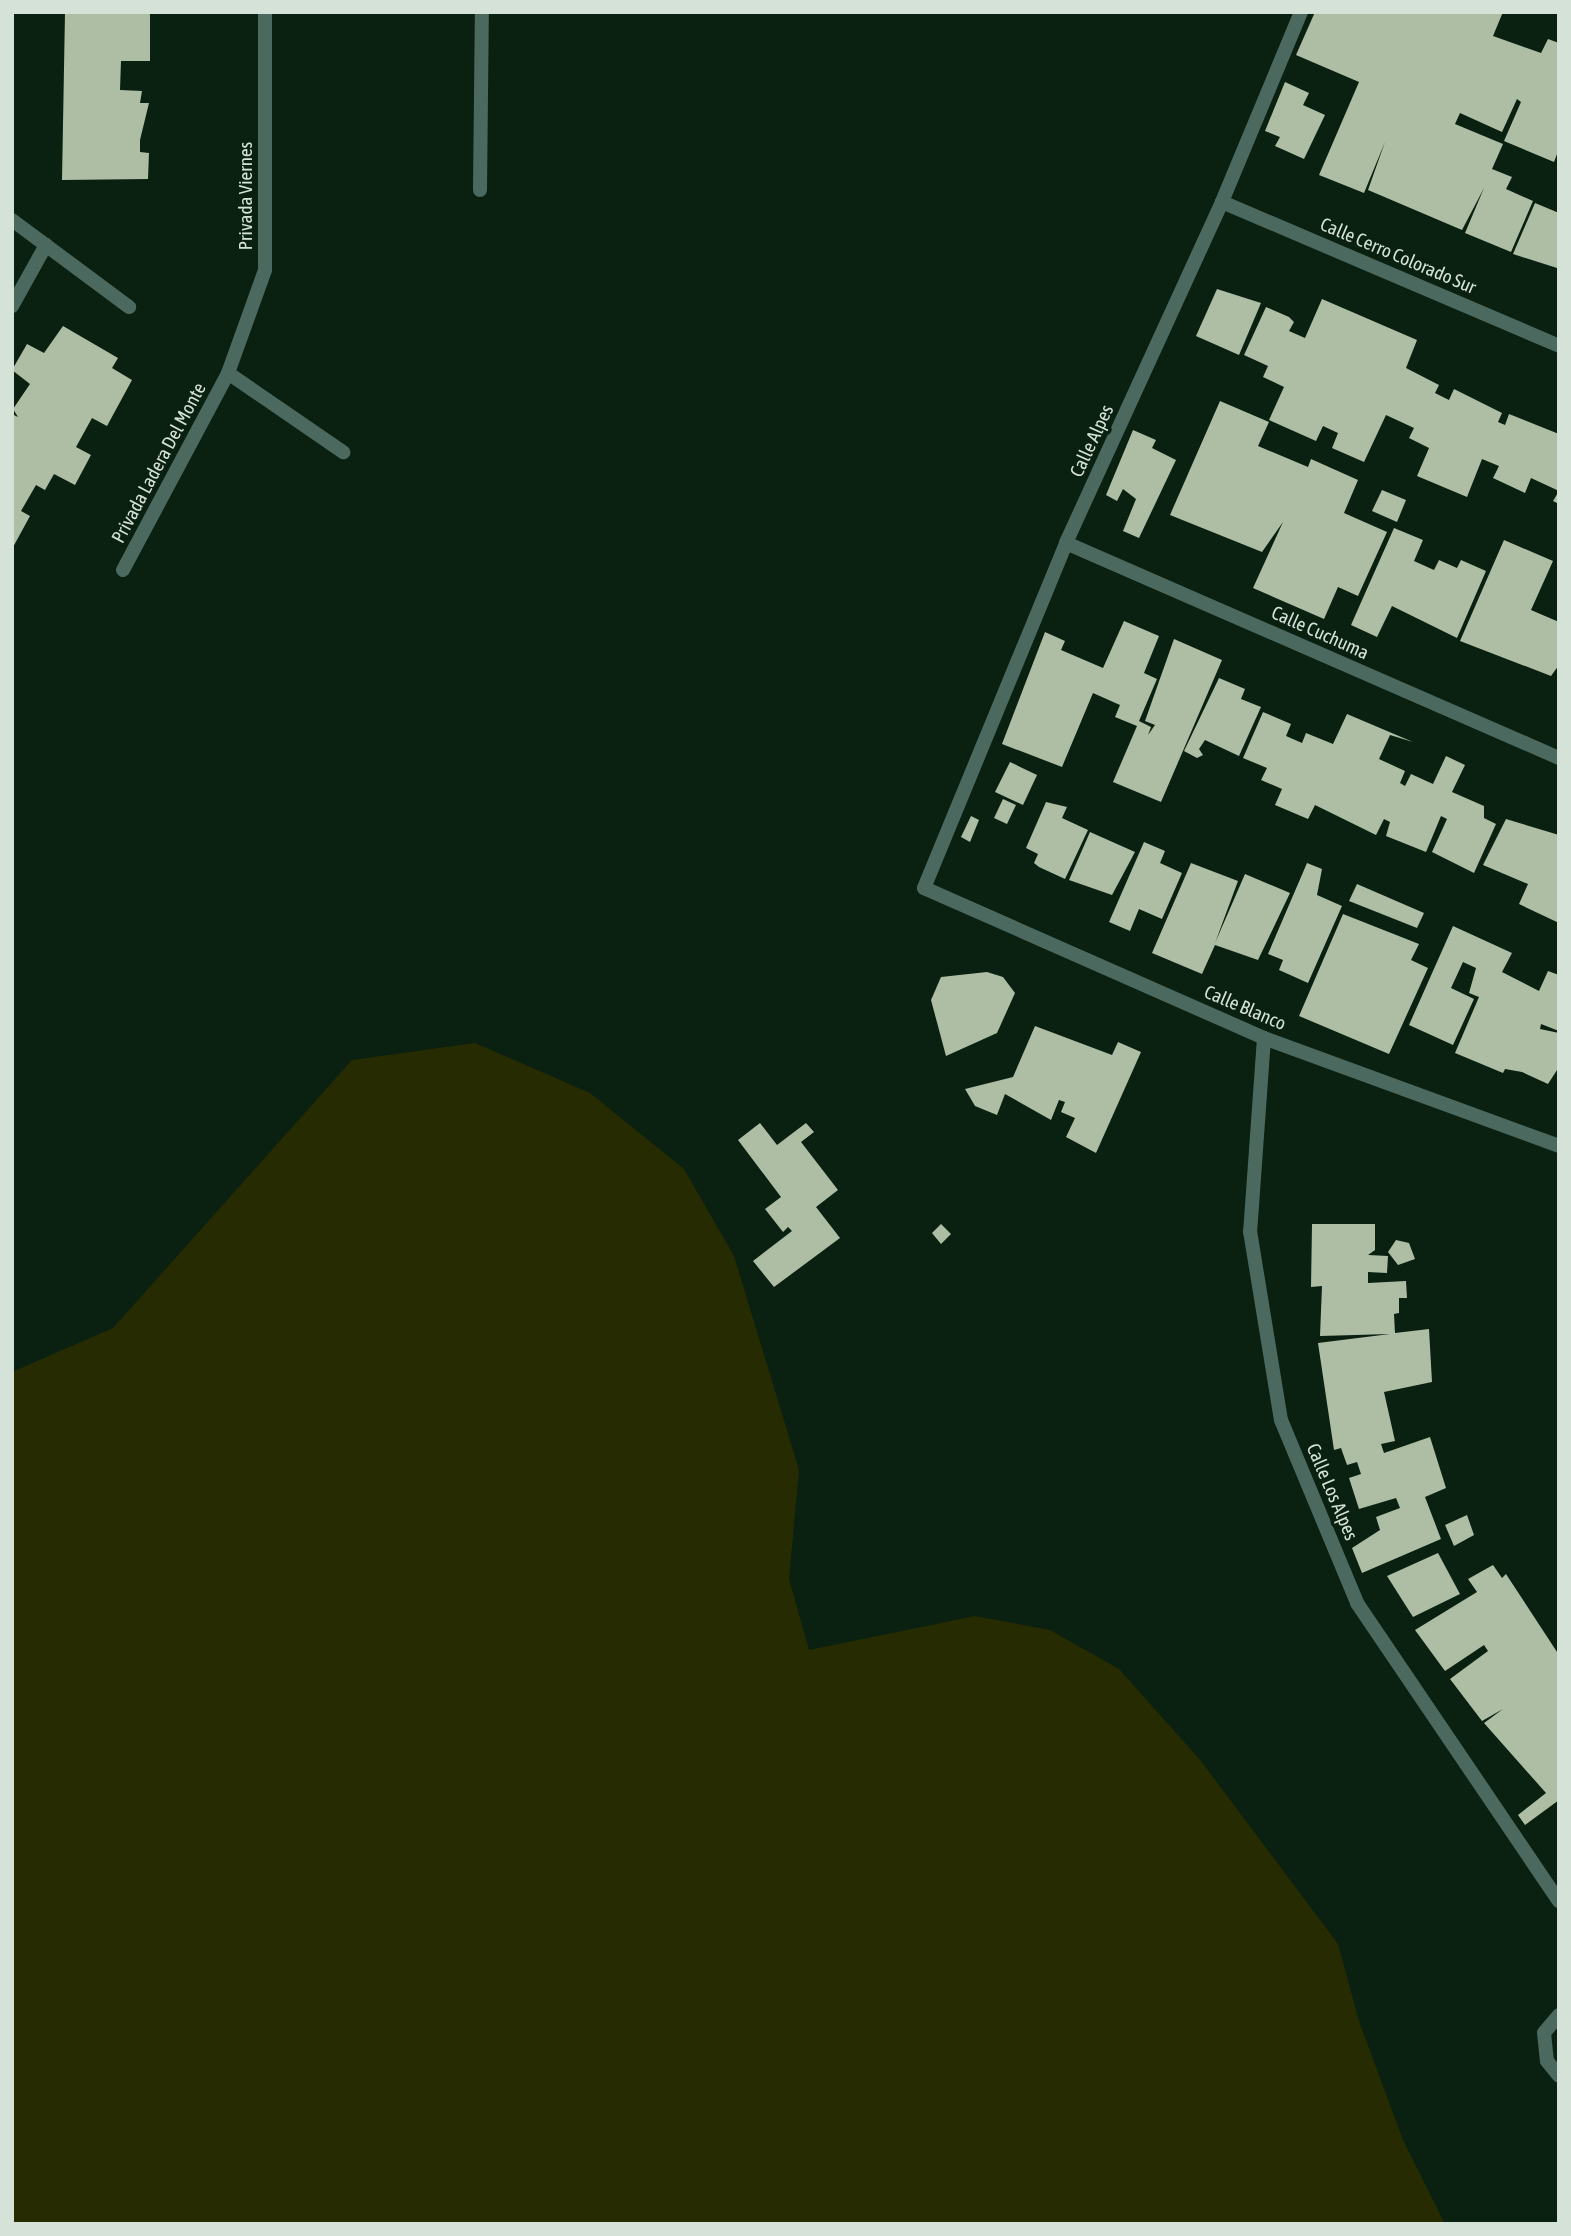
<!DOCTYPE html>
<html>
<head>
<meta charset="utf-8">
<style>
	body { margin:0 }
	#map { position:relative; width:1571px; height:2236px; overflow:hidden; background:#0a2011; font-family:"Asap Condensed",sans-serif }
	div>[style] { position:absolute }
	.green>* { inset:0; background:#272b01 }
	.building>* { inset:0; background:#aebea5 }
	.pedestrian>* { height:14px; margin:-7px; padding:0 7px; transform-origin:7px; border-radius:7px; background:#4c695f }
	.minor>* { height:14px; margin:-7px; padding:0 7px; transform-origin:7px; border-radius:7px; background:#4c695f }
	span { translate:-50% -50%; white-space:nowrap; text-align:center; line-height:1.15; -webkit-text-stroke:7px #0a2011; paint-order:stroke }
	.street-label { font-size:19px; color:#d5e2d8 }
	.frame { position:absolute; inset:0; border:14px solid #d5e2d8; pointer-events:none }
</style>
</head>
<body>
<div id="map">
	<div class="green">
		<div style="clip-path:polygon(475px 1043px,590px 1093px,684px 1169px,734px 1256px,799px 1470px,789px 1579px,809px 1650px,975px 1616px,1050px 1630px,1119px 1669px,1201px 1761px,1338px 1944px,1359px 2021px,1403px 2140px,1445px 2224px,12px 2224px,12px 1372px,113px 1328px,352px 1060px)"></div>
	</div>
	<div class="building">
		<div style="clip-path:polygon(65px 12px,150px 12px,150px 61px,121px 61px,120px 90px,142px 91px,140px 103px,149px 103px,140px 140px,140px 152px,149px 153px,148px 179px,62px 180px)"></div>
		<div style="clip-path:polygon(1315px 12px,1503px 12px,1493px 36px,1541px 53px,1548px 39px,1559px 43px,1559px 149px,1554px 162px,1504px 141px,1521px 102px,1517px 99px,1502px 132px,1460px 113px,1455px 124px,1503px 144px,1492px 169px,1512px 177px,1506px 189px,1533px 201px,1511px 252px,1465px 233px,1484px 188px,1462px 230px,1368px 190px,1385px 142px,1364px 193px,1319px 175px,1359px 82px,1296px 55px)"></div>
		<div style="clip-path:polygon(1285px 82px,1309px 93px,1303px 105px,1325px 115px,1304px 159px,1275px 146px,1280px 137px,1265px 131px)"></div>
		<div style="clip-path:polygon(1535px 203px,1559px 213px,1557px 268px,1513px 254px)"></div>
		<div style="clip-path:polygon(1217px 289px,1261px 303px,1239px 355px,1196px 336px)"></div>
		<div style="clip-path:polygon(1322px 299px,1417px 340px,1406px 368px,1439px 385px,1435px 393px,1449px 400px,1454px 389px,1502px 413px,1498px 422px,1505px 425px,1509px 414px,1559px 434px,1559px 504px,1553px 501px,1559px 491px,1531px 478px,1525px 493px,1493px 478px,1499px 466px,1482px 459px,1467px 497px,1417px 476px,1429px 448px,1409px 438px,1414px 428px,1386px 415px,1364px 462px,1332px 448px,1338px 433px,1323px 426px,1316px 441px,1269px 420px,1284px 387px,1263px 377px,1268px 366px,1244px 355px,1266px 307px,1289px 317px,1294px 322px,1289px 331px,1305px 338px)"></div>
		<div style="clip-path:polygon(63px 326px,118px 358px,112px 368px,132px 380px,107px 426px,92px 418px,76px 447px,91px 455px,75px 485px,54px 474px,45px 490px,36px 485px,21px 511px,30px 516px,12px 549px,12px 414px,18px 417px,13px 409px,30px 384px,12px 370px,27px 344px,44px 353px)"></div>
		<div style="clip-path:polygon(1220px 401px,1269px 422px,1258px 446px,1308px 467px,1311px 459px,1358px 480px,1344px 513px,1387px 532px,1358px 596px,1338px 587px,1324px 619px,1253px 588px,1283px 522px,1262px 552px,1170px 515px)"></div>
		<div style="clip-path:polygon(1133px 430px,1156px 440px,1152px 448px,1176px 460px,1139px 538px,1123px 531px,1136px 499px,1123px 489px,1117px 501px,1106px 495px)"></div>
		<div style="clip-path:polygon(1382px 490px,1406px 500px,1397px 522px,1372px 511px)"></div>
		<div style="clip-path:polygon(1394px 528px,1423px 540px,1414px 561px,1434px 570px,1439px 560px,1457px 568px,1461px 560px,1486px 571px,1457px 638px,1392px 606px,1377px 637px,1351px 625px)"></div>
		<div style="clip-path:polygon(1504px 540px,1553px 561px,1531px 610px,1559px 622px,1559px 665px,1551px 676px,1460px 641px)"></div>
		<div style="clip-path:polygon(1124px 621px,1159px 636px,1144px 673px,1157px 679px,1139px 721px,1151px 727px,1148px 735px,1155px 725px,1145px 721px,1174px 639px,1222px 660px,1161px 802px,1113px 782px,1137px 726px,1115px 717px,1120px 705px,1093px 693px,1062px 767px,1002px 744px,1045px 632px,1065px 641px,1061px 650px,1103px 668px)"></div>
		<div style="clip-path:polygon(1219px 678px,1245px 689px,1241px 699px,1261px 707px,1239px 756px,1205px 740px,1199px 749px,1203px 755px,1197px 758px,1184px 751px)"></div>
		<div style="clip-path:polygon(1263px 712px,1291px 724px,1286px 736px,1302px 743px,1306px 733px,1333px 744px,1347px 714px,1413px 742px,1390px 735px,1379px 759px,1405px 771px,1400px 783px,1405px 786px,1411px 774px,1433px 784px,1446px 756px,1465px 765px,1452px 792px,1484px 806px,1484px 818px,1496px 824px,1474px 873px,1432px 852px,1447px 819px,1441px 816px,1426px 852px,1386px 836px,1390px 822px,1384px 819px,1376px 835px,1315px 805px,1308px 819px,1275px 805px,1282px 789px,1261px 780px,1267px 768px,1243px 758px)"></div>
		<div style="clip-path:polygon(1010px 762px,1037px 775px,1023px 805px,995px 792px)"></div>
		<div style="clip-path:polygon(1003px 799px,1016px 805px,1007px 824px,994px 818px)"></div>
		<div style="clip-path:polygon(1046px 802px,1067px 807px,1062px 818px,1088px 830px,1065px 879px,1039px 867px,1034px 863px,1038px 854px,1026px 848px)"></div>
		<div style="clip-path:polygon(971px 816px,979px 820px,970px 842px,961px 837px)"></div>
		<div style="clip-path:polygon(1506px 819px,1559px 835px,1559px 923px,1519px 904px,1528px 884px,1483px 865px)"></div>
		<div style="clip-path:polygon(1090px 832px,1135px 852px,1112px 895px,1069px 880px)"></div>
		<div style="clip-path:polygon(1144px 842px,1165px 851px,1160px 863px,1182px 873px,1162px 919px,1139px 909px,1130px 931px,1109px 922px)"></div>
		<div style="clip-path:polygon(1191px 863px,1238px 881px,1215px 943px,1245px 874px,1290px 893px,1258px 960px,1215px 945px,1202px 974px,1152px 953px)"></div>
		<div style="clip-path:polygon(1307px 863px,1322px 869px,1317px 895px,1342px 906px,1308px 983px,1279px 970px,1283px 960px,1268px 954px)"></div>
		<div style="clip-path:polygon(1357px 884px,1424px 913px,1417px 928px,1349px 901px)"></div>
		<div style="clip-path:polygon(1343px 914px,1419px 944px,1411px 960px,1428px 968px,1389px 1054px,1299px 1016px)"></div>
		<div style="clip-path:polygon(1453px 926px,1512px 953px,1502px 972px,1539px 991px,1548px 971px,1559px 975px,1559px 1031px,1541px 1024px,1540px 1029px,1559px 1033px,1559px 1067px,1548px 1084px,1522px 1072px,1505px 1069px,1503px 1073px,1455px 1053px,1479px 997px,1469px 993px,1476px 968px,1463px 962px,1451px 988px,1474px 999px,1453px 1045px,1409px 1025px)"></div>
		<div style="clip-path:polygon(987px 972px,1003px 977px,1015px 993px,997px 1033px,946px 1056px,931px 1000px,941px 977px)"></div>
		<div style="clip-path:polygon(1035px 1026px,1112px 1055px,1118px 1042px,1141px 1052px,1096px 1153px,1066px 1137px,1075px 1118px,1061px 1112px,1065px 1102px,1059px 1100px,1051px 1120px,1005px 1094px,997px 1115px,975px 1106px,965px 1089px,1013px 1077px)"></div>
		<div style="clip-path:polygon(760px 1123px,777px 1145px,806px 1123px,814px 1132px,801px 1142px,838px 1190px,816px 1207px,840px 1238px,774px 1287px,753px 1261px,792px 1231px,788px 1227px,783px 1232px,765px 1209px,781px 1197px,738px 1140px)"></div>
		<div style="clip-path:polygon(941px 1224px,951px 1234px,941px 1244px,932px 1233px)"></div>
		<div style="clip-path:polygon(1312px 1224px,1375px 1224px,1375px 1250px,1368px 1255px,1388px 1256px,1387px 1273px,1368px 1272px,1368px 1283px,1406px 1281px,1407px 1298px,1399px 1298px,1399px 1313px,1394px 1314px,1395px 1333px,1429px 1329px,1432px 1382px,1384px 1392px,1395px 1441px,1381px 1444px,1384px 1453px,1430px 1437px,1446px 1488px,1425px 1497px,1441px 1539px,1362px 1573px,1352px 1548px,1380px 1530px,1376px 1517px,1400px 1508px,1396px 1498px,1359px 1509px,1349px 1478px,1361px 1474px,1357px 1462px,1347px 1465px,1341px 1448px,1334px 1450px,1318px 1343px,1390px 1334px,1320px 1336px,1322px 1286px,1311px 1287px)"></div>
		<div style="clip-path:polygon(1396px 1240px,1409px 1243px,1415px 1259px,1398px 1265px,1388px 1252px)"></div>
		<div style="clip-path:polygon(1467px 1515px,1474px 1535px,1454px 1546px,1445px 1525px)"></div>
		<div style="clip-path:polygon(1438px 1553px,1460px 1594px,1413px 1617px,1387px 1576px)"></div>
		<div style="clip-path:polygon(1493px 1565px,1502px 1578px,1506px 1574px,1559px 1655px,1559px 1800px,1525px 1825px,1518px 1815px,1546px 1793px,1484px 1723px,1503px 1709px,1482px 1721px,1450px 1679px,1488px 1651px,1484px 1645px,1445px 1671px,1415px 1630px,1477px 1592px,1468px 1579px)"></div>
	</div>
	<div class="pedestrian">
		<div style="left:924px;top:888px;width:373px;rotate:-67.6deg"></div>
	</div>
	<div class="minor">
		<div style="left:1301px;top:12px;width:206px;rotate:112.6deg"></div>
		<div style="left:1222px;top:202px;width:375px;rotate:114.6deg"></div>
		<div style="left:1066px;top:543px;width:538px;rotate:23.56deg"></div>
		<div style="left:480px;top:190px;width:178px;rotate:-89.4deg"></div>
		<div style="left:1222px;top:202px;width:366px;rotate:23.1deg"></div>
		<div style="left:12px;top:220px;width:146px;rotate:36.6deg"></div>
		<div style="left:12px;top:306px;width:70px;rotate:-60.9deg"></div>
		<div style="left:228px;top:373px;width:140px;rotate:34.5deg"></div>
		<div style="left:123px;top:570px;width:223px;rotate:-61.9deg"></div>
		<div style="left:228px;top:373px;width:109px;rotate:-70.2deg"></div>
		<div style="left:265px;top:270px;width:258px;rotate:-90deg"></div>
		<div style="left:924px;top:888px;width:372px;rotate:23.8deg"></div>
		<div style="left:1264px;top:1038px;width:314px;rotate:20.1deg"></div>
		<div style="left:1264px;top:1038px;width:194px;rotate:94.1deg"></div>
		<div style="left:1250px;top:1231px;width:192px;rotate:80.7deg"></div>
		<div style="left:1281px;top:1420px;width:198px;rotate:67.4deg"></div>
		<div style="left:1357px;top:1603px;width:360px;rotate:55.9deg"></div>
		<div style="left:1559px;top:2015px;width:23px;rotate:130deg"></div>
		<div style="left:1544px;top:2033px;width:28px;rotate:84deg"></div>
		<div style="left:1547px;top:2061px;width:19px;rotate:51deg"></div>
	</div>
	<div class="street-label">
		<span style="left:246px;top:196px;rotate:-90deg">Privada Viernes</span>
		<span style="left:1398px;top:256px;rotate:23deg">Calle Cerro Colorado Sur</span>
		<span style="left:1092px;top:441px;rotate:-65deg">Calle Alpes</span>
		<span style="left:159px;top:463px;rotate:-62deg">Privada Ladera Del Monte</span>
		<span style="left:1320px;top:633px;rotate:24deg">Calle Cuchuma</span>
		<span style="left:1245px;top:1008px;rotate:23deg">Calle Blanco</span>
		<span style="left:1332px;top:1492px;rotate:67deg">Calle Los Alpes</span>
	</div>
	<div class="frame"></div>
</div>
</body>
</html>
